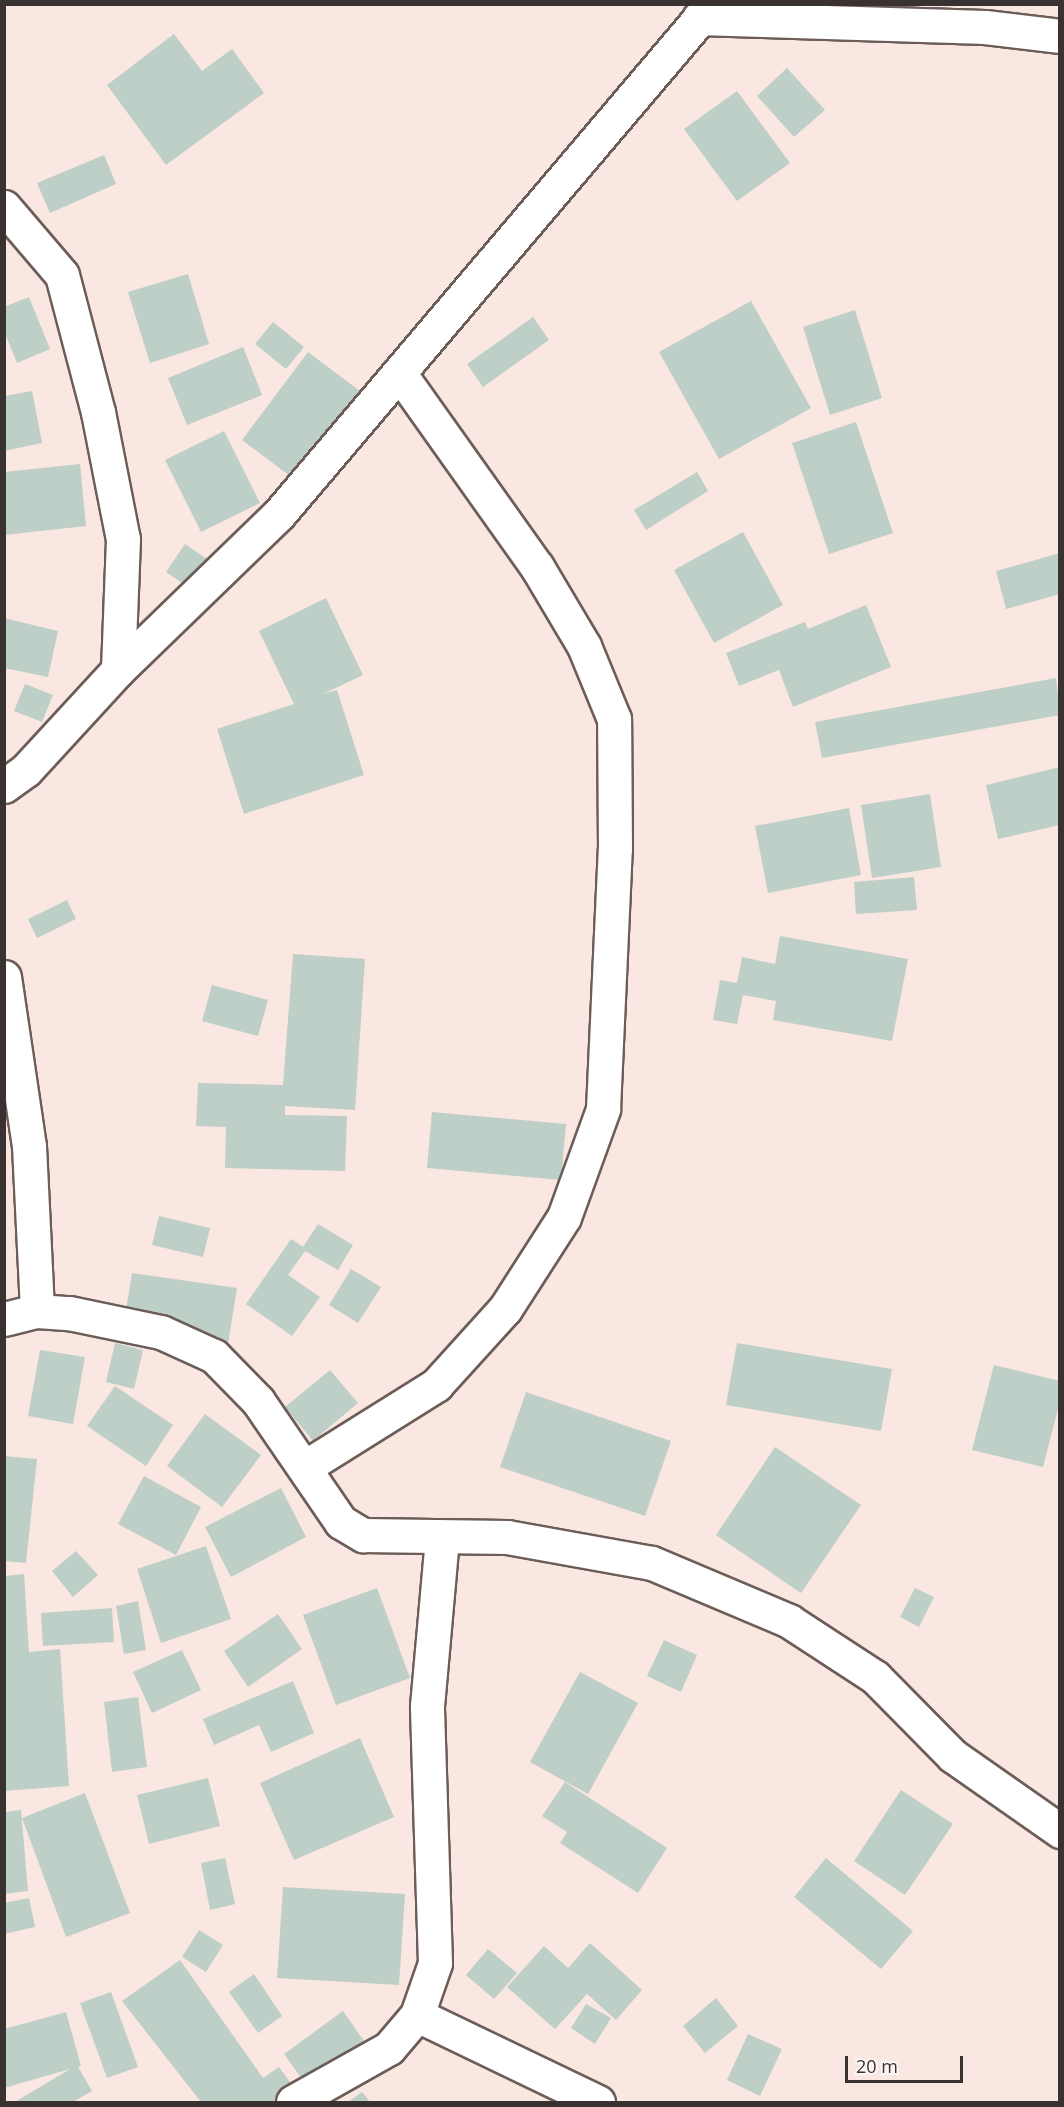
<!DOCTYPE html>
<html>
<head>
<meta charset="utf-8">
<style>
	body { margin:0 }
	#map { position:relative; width:1064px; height:2107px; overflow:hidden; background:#fae7e1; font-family:"Open Sans",sans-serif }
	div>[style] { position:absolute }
	.building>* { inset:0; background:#bdcfc7 }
	.roads { filter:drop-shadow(2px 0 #6d5d58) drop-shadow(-2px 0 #6d5d58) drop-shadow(0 2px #6d5d58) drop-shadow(0 -2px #6d5d58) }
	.street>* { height:33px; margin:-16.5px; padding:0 16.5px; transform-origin:16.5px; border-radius:16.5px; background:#fff }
	.secondary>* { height:33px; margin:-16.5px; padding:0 16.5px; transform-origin:16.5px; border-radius:16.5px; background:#fff }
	span { translate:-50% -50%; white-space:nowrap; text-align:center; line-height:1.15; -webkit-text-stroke:5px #fcf8f7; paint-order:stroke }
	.frame { position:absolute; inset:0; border:6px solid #393230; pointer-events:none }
	.scale { position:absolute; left:845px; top:2056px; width:118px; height:27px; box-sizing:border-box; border:3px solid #393230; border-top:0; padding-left:8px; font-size:18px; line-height:21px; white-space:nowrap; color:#393230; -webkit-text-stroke:4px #fcf8f7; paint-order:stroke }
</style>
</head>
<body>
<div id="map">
	<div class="building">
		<div style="clip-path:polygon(174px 34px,202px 71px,232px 49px,264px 93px,166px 165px,107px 85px)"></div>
		<div style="clip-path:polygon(787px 68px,825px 110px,794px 137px,757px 96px)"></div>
		<div style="clip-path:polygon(737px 91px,790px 163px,737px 201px,684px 129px)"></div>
		<div style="clip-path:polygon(104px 155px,116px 184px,50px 213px,37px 183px)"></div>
		<div style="clip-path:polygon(188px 274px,209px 344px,150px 363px,128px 292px)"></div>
		<div style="clip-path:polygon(29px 297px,50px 349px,17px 363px,4px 331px,4px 307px)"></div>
		<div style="clip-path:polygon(751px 301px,811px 408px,719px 459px,659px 352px)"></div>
		<div style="clip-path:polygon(855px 310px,882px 398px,830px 415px,803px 327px)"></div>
		<div style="clip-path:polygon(533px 317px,549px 340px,483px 387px,467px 364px)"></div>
		<div style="clip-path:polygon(273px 322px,304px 347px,286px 369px,255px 344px)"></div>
		<div style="clip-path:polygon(243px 347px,262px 395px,187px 425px,168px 378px)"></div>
		<div style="clip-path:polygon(308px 352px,360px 391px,294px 479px,242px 440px)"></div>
		<div style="clip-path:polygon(32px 391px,42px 443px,4px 451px,4px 396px)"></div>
		<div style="clip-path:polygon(856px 422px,893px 533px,829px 554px,792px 443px)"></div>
		<div style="clip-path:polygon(224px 431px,260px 503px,201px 532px,165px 460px)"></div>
		<div style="clip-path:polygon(80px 464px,86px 526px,4px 535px,4px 472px)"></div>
		<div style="clip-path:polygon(697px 472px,708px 491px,646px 530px,634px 510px)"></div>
		<div style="clip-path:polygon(743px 532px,783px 605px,714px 643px,674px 570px)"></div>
		<div style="clip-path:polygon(185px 544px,210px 561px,191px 589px,166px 572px)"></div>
		<div style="clip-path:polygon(1060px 553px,1060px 594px,1006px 609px,996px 571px)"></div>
		<div style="clip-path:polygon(326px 598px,363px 675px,323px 694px,337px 690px,364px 775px,244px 814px,217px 729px,294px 704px,259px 631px)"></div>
		<div style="clip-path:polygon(866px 605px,891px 667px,793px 707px,779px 670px,739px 686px,726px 653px,805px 622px,808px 629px)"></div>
		<div style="clip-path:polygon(4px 618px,58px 631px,48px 677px,4px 668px)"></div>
		<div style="clip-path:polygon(1056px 678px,1060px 715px,822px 758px,815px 722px)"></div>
		<div style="clip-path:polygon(25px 684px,53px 695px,42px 722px,14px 711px)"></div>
		<div style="clip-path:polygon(1060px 767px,1060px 825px,998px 839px,986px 785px)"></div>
		<div style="clip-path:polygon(930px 794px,941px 867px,872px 878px,861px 805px)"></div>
		<div style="clip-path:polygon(849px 808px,861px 875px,768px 893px,755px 826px)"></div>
		<div style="clip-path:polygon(914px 877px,917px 910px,856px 914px,854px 882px)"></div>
		<div style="clip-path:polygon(67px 900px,76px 919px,37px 938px,28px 919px)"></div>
		<div style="clip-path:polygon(780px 936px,908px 959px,892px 1041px,773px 1020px,776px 1001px,743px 995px,737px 1024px,713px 1020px,720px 980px,737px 983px,742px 957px,775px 964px)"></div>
		<div style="clip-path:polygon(293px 954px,365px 959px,355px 1110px,285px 1106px,285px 1115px,347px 1116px,345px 1171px,225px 1168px,226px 1127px,196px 1126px,198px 1083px,283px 1085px)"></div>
		<div style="clip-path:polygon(212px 985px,268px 1000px,258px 1036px,202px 1021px)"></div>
		<div style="clip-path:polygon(432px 1112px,566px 1124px,561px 1180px,427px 1168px)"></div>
		<div style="clip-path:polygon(159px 1216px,210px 1228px,203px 1257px,152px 1245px)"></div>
		<div style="clip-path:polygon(318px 1224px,353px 1245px,338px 1270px,305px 1251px,288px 1275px,320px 1297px,292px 1336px,246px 1304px,291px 1239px,303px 1247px)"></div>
		<div style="clip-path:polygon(351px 1269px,381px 1287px,358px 1323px,329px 1305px)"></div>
		<div style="clip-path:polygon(132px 1273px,237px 1288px,228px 1344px,123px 1329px)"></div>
		<div style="clip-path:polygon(115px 1343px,143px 1350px,134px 1389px,106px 1382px)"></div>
		<div style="clip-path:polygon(737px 1343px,892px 1369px,881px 1431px,726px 1405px)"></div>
		<div style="clip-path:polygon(40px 1350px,85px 1357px,73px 1424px,28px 1416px)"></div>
		<div style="clip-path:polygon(994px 1365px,1060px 1381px,1060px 1401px,1043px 1467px,972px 1450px)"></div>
		<div style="clip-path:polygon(330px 1370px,358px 1403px,313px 1441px,285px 1407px)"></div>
		<div style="clip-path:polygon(115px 1386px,173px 1425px,146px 1466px,87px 1426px)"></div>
		<div style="clip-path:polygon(526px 1392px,671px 1441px,645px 1516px,500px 1467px)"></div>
		<div style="clip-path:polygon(205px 1414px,261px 1455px,222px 1507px,167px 1466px)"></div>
		<div style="clip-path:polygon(775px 1447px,861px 1505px,801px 1593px,716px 1535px)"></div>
		<div style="clip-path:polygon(4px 1456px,37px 1459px,26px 1563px,4px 1561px)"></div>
		<div style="clip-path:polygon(144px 1476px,201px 1507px,176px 1555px,118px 1524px)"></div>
		<div style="clip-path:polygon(281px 1488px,306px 1537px,231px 1577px,205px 1527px)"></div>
		<div style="clip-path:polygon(206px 1546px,231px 1619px,161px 1643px,137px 1569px)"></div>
		<div style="clip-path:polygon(76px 1551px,98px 1575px,73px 1597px,52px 1571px)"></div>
		<div style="clip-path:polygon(24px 1574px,29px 1652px,60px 1649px,69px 1786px,4px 1791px,4px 1576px)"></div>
		<div style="clip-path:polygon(377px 1588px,410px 1678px,336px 1705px,303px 1615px)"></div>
		<div style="clip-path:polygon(915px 1588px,934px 1597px,919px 1627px,900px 1617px)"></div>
		<div style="clip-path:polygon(138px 1601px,146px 1650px,124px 1654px,116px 1606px)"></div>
		<div style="clip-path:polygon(112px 1608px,114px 1642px,43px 1646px,41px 1613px)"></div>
		<div style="clip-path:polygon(278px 1614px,302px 1649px,248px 1687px,224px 1651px)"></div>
		<div style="clip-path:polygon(664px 1640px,697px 1655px,681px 1692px,647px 1676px)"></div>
		<div style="clip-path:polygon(182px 1650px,201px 1690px,152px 1713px,133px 1672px)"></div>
		<div style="clip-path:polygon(580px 1672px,638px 1703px,588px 1794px,530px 1762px)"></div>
		<div style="clip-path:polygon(293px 1681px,314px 1733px,271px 1752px,259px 1725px,214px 1745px,203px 1719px)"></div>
		<div style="clip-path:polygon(138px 1697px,147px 1767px,112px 1772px,104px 1702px)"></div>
		<div style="clip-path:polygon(360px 1738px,394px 1817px,294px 1860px,260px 1783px)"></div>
		<div style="clip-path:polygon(208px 1778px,220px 1826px,149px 1844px,137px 1795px)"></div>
		<div style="clip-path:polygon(565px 1782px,667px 1848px,638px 1893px,560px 1843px,567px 1832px,542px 1816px)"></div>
		<div style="clip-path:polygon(901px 1790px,953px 1824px,905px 1895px,854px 1861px)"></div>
		<div style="clip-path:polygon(85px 1793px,130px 1913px,66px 1937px,22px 1818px)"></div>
		<div style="clip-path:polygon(21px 1810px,28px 1891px,5px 1894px,5px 1812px)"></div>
		<div style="clip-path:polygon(225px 1858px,235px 1904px,210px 1910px,201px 1863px)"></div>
		<div style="clip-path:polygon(826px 1858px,913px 1931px,881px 1969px,794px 1897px)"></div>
		<div style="clip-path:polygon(283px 1887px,405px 1894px,399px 1985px,277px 1978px)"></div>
		<div style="clip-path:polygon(29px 1898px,35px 1927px,4px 1934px,4px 1903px)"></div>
		<div style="clip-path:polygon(199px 1930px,223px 1945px,206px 1972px,182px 1957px)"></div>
		<div style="clip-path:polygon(590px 1943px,642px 1990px,616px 2020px,587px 1994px,555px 2029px,507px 1987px,544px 1946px,568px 1968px)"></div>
		<div style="clip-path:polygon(488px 1949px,517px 1973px,494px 1999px,466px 1975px)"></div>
		<div style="clip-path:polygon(180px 1960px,263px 2078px,279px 2067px,295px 2089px,276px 2102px,201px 2102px,122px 2001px)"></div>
		<div style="clip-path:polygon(254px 1974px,282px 2016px,258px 2033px,229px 1992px)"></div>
		<div style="clip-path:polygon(111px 1992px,138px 2067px,107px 2078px,80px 2003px)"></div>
		<div style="clip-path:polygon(716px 1998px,738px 2026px,705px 2053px,683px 2026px)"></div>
		<div style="clip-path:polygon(586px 2004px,611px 2018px,595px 2044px,571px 2028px)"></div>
		<div style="clip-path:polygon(343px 2011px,364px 2041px,305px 2083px,284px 2054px)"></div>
		<div style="clip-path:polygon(66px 2012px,81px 2066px,78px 2067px,92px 2091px,73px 2102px,15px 2102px,70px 2069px,4px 2088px,4px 2029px)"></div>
		<div style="clip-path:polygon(748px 2034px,782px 2049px,760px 2096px,727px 2080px)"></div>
		<div style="clip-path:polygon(362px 2092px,370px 2102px,348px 2102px)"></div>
	</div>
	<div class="roads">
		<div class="street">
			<div style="left:699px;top:18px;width:286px;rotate:1.8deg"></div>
			<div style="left:985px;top:27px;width:76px;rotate:6.8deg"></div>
			<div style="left:4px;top:207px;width:89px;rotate:49.5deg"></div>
			<div style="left:62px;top:275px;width:142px;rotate:75.3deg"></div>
			<div style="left:98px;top:412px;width:129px;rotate:78.9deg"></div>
			<div style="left:123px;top:539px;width:131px;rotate:92.2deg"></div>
			<div style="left:4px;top:977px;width:171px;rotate:81.6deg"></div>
			<div style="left:29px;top:1146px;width:165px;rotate:87.2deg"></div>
			<div style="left:4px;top:1319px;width:34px;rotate:-14deg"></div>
			<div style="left:37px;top:1311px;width:32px;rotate:4deg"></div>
			<div style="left:69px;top:1313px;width:94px;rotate:11.7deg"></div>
			<div style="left:161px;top:1332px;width:58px;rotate:24.4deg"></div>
			<div style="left:214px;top:1356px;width:63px;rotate:45.6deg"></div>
			<div style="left:258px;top:1401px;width:147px;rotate:55.6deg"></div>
			<div style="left:341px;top:1522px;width:26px;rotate:31deg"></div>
			<div style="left:363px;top:1535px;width:144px;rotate:0.8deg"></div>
			<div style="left:507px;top:1537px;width:147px;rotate:10.2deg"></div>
			<div style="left:652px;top:1563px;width:149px;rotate:22.9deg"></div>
			<div style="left:789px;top:1621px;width:103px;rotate:33.1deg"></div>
			<div style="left:875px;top:1677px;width:111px;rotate:45.4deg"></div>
			<div style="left:953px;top:1756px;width:131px;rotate:35deg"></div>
			<div style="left:305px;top:1467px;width:155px;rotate:-32deg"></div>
			<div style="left:436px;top:1385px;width:103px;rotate:-47.8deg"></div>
			<div style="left:505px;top:1309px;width:109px;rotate:-57.3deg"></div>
			<div style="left:564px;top:1217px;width:115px;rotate:-70.1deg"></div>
			<div style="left:603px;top:1109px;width:260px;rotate:-87.4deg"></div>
			<div style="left:615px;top:849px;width:130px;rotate:-90.4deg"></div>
			<div style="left:614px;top:719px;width:79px;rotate:-112.3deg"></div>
			<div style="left:584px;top:646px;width:92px;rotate:-120.7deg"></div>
			<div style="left:537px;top:567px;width:238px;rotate:-125.4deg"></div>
			<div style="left:417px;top:2015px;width:201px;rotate:25.7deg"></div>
			<div style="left:293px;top:2102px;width:110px;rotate:-29.4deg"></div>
			<div style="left:389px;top:2048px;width:43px;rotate:-49.7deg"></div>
			<div style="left:417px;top:2015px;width:55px;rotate:-70.9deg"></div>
			<div style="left:435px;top:1963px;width:257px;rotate:-91.8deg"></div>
			<div style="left:427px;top:1706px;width:170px;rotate:-84.9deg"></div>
		</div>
		<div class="secondary">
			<div style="left:4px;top:786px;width:27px;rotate:-36deg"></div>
			<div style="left:26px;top:770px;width:136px;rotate:-47.4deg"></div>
			<div style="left:118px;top:670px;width:224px;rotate:-44.1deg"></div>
			<div style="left:279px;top:514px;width:669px;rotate:-49.67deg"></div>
		</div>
	</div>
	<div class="frame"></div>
	<div class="scale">20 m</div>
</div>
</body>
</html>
